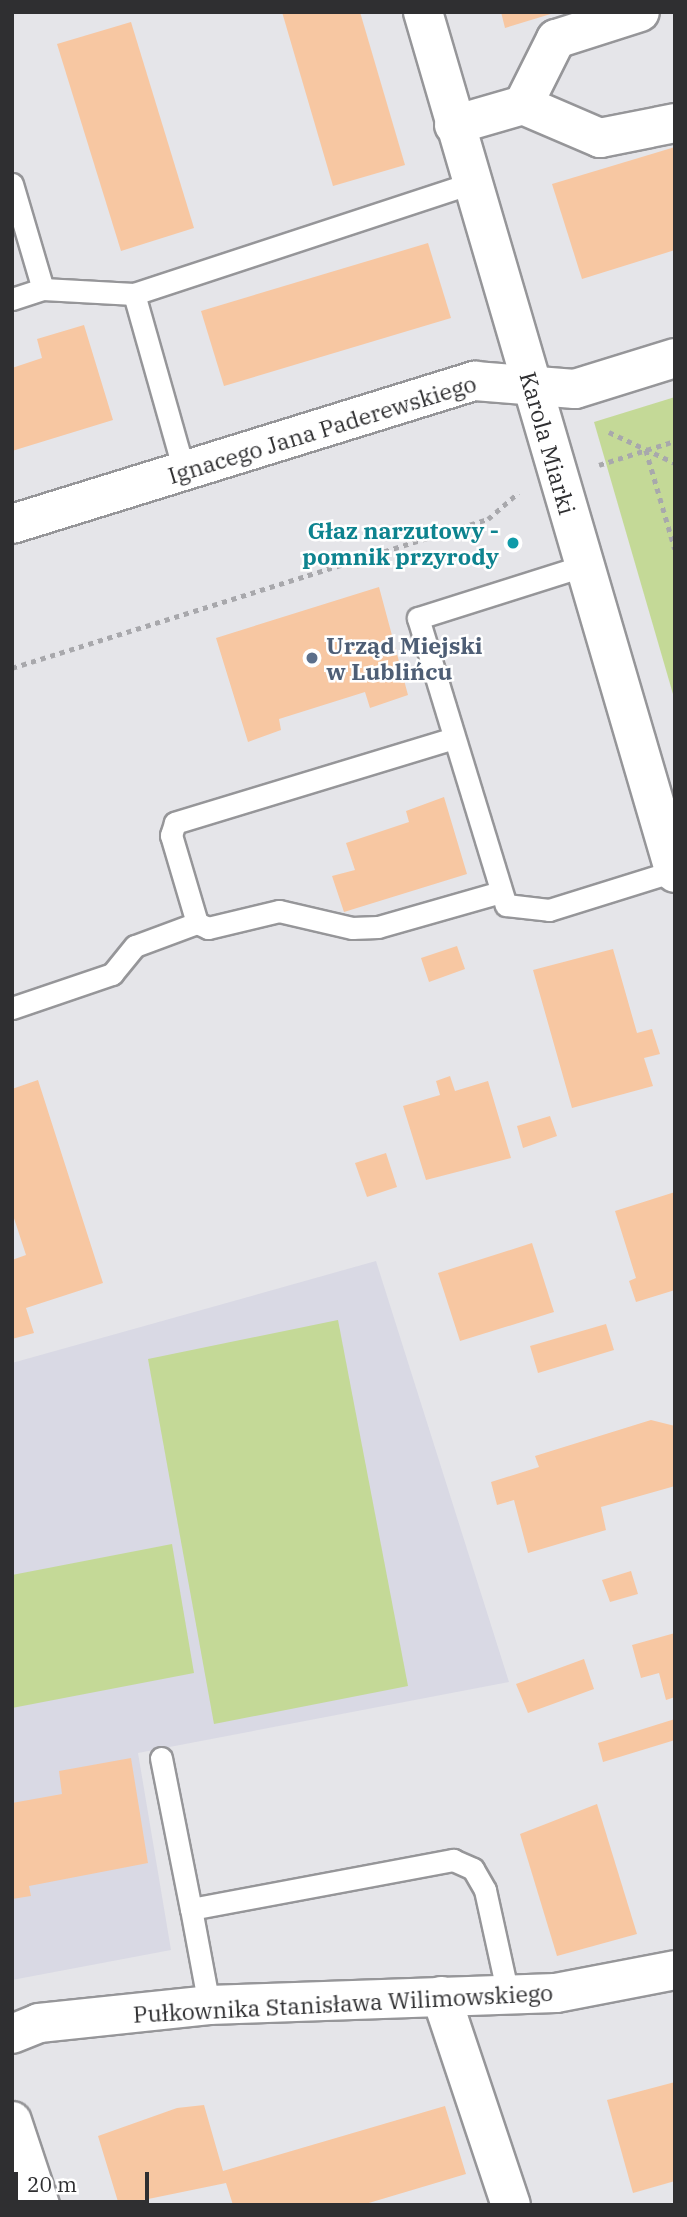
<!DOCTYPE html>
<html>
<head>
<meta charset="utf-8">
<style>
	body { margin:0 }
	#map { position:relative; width:687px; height:2217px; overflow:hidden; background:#e5e5e9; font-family:"IBM Plex Serif",serif }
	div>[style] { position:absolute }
	.built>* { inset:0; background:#d9d9e4 }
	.green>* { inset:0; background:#c4d997 }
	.building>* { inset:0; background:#f7c7a2 }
	.path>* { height:4.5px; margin-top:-2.25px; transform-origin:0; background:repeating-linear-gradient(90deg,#a8a8ac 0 5px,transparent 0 10px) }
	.roads { filter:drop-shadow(2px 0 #969699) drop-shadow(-2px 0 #969699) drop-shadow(0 2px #969699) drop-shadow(0 -2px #969699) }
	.service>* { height:21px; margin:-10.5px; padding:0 10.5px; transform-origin:10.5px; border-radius:10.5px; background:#fff }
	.minor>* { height:38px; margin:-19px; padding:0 19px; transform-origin:19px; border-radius:19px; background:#fff }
	.tertiary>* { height:38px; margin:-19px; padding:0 19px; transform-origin:19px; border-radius:19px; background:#fff }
	.dots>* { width:19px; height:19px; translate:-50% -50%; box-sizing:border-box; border:4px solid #fff; border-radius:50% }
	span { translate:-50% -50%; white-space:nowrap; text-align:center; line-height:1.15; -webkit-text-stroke:5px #fff; paint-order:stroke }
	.street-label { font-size:23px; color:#2f2f31 }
	.culture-label { font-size:23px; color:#0d838f; font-weight:700 }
	.right { translate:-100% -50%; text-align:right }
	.service-label { font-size:23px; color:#4e5e75; font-weight:700 }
	.left { translate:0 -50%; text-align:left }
	.frame { position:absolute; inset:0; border:14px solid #2f2f31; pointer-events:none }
	.scale { position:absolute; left:14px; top:2172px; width:135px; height:32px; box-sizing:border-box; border:4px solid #2f2f31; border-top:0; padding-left:9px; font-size:21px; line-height:24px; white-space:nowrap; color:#2f2f31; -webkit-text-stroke:5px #fff; paint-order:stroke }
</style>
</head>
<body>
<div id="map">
	<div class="built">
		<div style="clip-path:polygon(376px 1261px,509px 1682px,138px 1753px,171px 1950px,12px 1980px,12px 1363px)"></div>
	</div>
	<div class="green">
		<div style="clip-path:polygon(675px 397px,675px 701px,594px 422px)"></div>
		<div style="clip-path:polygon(338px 1320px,408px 1686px,214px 1724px,148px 1359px)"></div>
		<div style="clip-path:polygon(172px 1544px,194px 1673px,12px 1708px,12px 1575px)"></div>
	</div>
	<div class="building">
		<div style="clip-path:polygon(282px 12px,360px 12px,405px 165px,333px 186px)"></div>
		<div style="clip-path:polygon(501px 12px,554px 12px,554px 13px,505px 28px)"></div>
		<div style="clip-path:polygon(131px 22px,194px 228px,121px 251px,57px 44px)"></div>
		<div style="clip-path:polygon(675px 147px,675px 250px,582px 279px,552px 184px)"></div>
		<div style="clip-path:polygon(428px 243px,451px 318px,224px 386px,201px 311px)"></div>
		<div style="clip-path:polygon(84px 325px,113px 420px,12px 451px,12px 368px,42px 358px,37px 339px)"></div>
		<div style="clip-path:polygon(379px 587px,408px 695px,370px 708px,365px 692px,279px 719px,281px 730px,248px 742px,216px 638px)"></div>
		<div style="clip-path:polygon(444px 797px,467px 874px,344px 912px,332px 876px,355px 870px,346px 843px,409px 822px,406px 811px)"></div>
		<div style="clip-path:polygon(457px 946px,465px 969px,429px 982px,421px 958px)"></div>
		<div style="clip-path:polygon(613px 949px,637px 1033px,652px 1029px,660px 1054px,644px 1058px,653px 1086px,572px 1108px,533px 970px)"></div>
		<div style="clip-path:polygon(450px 1076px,455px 1091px,488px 1081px,511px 1158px,426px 1180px,403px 1106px,440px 1095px,436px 1081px)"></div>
		<div style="clip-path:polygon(38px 1080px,103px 1283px,26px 1308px,34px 1333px,12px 1339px,12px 1260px,26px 1255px,12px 1212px,12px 1089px)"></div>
		<div style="clip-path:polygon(550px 1116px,557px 1136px,523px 1148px,517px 1126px)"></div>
		<div style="clip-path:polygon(386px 1153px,397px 1187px,367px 1197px,355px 1163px)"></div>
		<div style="clip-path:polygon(675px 1192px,675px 1290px,636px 1302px,629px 1281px,636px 1278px,615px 1211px)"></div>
		<div style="clip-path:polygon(532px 1243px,554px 1312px,460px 1341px,438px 1273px)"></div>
		<div style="clip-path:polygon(606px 1324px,614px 1350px,538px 1373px,530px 1346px)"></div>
		<div style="clip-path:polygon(651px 1420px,675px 1426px,675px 1486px,601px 1507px,606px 1530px,528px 1553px,514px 1500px,497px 1505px,491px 1482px,539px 1467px,535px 1456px)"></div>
		<div style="clip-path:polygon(631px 1571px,638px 1594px,610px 1602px,602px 1580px)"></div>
		<div style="clip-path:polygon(675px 1633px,675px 1697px,666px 1700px,659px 1673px,641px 1678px,632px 1645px)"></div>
		<div style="clip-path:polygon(584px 1659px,594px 1689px,528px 1713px,516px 1684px)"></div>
		<div style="clip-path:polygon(675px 1719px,675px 1740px,603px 1762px,598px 1743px)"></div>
		<div style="clip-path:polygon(131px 1758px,148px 1863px,29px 1886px,31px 1896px,12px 1899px,12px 1803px,62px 1794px,59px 1771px)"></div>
		<div style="clip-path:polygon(597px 1804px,637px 1934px,557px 1956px,520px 1834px)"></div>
		<div style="clip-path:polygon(675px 2082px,675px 2181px,633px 2193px,607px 2100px)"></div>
		<div style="clip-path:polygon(204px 2105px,223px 2171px,445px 2106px,466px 2174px,362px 2205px,233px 2205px,226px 2183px,119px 2205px,98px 2136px,177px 2108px)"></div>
	</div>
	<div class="path">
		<div style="left:609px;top:432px;width:73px;rotate:25.2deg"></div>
		<div style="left:646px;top:450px;width:103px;rotate:73.7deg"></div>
		<div style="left:599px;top:465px;width:80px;rotate:-17.5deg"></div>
		<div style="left:12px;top:668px;width:499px;rotate:-17.4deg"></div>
		<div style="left:488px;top:519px;width:40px;rotate:-41deg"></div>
	</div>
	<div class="roads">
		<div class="service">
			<div style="left:12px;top:184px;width:109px;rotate:73.6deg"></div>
			<div style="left:134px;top:294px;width:184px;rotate:74.2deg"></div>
			<div style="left:12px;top:299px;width:33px;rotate:-18deg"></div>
			<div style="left:43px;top:289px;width:91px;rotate:3.1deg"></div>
			<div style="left:134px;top:294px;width:355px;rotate:-18.2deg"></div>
			<div style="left:583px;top:566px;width:173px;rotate:162.5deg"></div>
			<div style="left:418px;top:618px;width:300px;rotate:73deg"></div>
			<div style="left:506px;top:905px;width:43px;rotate:6.6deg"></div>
			<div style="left:549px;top:910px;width:131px;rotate:-17.3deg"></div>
			<div style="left:454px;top:738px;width:292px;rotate:163.1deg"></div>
			<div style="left:175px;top:823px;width:13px;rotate:108deg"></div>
			<div style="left:171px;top:835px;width:92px;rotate:73.5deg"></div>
			<div style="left:197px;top:923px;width:12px;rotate:24deg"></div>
			<div style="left:208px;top:928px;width:73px;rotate:-13.5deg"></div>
			<div style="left:279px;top:911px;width:75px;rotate:13.1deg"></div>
			<div style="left:352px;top:928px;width:26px;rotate:-2deg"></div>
			<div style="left:378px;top:927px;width:128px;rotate:-15.9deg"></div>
			<div style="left:12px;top:1008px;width:106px;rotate:-18.8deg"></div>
			<div style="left:112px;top:974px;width:36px;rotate:-51deg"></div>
			<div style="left:135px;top:946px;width:66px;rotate:-20.4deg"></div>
			<div style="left:161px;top:1758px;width:154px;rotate:78.8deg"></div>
			<div style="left:209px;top:2005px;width:98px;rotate:-100.6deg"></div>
			<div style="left:191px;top:1909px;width:267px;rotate:-10.6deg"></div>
			<div style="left:453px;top:1860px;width:22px;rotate:24deg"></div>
			<div style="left:473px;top:1869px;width:24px;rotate:60deg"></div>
			<div style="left:485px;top:1890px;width:107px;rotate:77.6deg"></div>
		</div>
		<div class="minor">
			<div style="left:423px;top:12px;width:897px;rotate:73.69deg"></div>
			<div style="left:523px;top:105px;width:84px;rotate:23.2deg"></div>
			<div style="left:600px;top:138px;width:76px;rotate:-11.3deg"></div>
			<div style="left:454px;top:125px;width:72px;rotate:-16.2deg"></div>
			<div style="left:523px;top:105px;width:74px;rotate:-63.4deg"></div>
			<div style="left:556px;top:39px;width:88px;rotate:-17.8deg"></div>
			<div style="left:441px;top:1996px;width:220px;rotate:71.5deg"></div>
			<div style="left:12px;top:2034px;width:29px;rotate:-22deg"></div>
			<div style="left:39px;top:2023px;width:171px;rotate:-6deg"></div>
			<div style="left:209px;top:2005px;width:347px;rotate:-2deg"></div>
			<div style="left:556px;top:1993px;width:121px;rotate:-10.9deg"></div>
			<div style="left:12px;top:2121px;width:89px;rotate:71.6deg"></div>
		</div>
		<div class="tertiary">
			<div style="left:12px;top:524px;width:485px;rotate:-17.2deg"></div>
			<div style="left:475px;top:381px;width:100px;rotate:4.6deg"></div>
			<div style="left:575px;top:389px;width:105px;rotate:-17.2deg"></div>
		</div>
	</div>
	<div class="dots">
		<div style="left:513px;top:543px;background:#0f9aa8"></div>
		<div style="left:312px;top:658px;background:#5c6f8a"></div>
	</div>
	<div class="street-label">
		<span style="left:322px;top:429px;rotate:-17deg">Ignacego Jana Paderewskiego</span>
		<span style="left:548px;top:443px;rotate:74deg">Karola Miarki</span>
		<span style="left:343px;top:2003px;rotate:-3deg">Pułkownika Stanisława Wilimowskiego</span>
	</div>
	<div class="culture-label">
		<span class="right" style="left:499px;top:543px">Głaz narzutowy -<br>pomnik przyrody</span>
	</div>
	<div class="service-label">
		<span class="left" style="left:326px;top:658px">Urząd Miejski<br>w Lublińcu</span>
	</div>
	<div class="frame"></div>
	<div class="scale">20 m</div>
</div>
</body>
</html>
